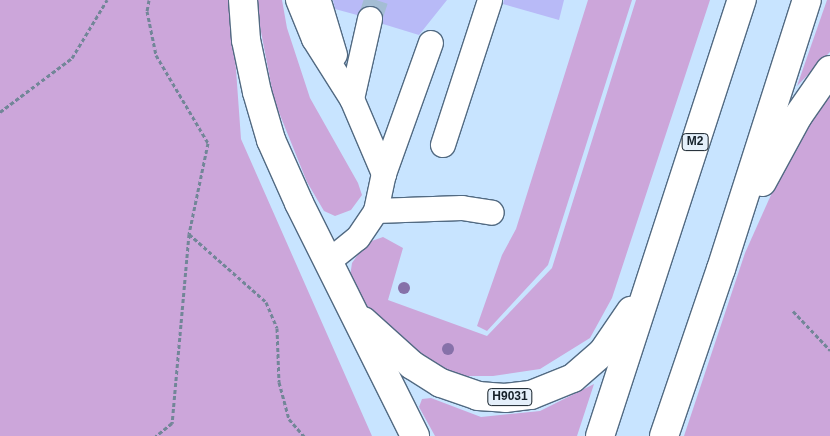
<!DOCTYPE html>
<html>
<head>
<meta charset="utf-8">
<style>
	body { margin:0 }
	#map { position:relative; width:830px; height:436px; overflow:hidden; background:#c8e4ff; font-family:Helvetica,sans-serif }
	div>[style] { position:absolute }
	.green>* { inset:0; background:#cca6da }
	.building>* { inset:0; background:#b8baf7 }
	.minor-tunnel>* { height:24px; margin-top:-12px; transform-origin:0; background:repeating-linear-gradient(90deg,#a4bdd4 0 24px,transparent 0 36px) }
	.path>* { height:3px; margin-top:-1.5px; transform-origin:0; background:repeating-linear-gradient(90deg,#728698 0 4px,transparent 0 6.5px) }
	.roads { filter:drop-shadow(1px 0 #526a82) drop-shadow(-1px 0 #526a82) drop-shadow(0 1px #526a82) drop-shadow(0 -1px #526a82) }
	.minor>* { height:24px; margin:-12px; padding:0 12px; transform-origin:12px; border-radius:12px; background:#fff }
	.highway>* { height:28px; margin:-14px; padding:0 14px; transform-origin:14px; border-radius:14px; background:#fff }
	.trees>* { width:12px; height:12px; margin:-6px; border-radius:50%; background:#8671a9 }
	span { translate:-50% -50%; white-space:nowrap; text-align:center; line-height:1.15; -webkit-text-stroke:4px #e4effa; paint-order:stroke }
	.shield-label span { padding:1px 4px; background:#e4effa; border:1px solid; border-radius:4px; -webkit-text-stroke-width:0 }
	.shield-label { font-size:12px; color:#141f28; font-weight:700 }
</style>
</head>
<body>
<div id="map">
	<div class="green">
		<div style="clip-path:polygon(0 0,231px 0,241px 139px,372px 436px,0 436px)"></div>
		<div style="clip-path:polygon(255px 0,282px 0,287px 28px,310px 98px,358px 183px,362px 195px,351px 210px,335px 216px,324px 211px,307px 182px,274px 100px)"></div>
		<div style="clip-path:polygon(588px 0,632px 0,548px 265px,487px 331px,477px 326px,502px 255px,516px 229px)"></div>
		<div style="clip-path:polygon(636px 0,710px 0,612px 298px,590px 338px,540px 369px,493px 376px,453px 376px,408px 362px,348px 290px,352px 263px,366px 243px,383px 237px,403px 248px,388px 300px,487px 336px,552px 268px)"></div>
		<div style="clip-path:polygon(827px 0,830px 0,830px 52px,797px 86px)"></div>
		<div style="clip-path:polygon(830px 90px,830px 436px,684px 436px,745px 253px,779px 177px,805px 126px)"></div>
		<div style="clip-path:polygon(594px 384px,577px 436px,435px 436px,419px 407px,422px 399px,431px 398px,481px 417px,540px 411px)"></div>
	</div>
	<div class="building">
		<div style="clip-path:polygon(333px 0,447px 0,419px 35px,383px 24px,383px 14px,373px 6px,365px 6px,357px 15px,335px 9px)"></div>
		<div style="clip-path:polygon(504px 0,564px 0,559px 20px,503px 4px)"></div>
	</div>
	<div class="minor-tunnel">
		<div style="left:370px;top:19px;width:20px;rotate:-72deg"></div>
	</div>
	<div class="path">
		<div style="left:149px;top:0;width:11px;rotate:100deg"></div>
		<div style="left:147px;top:11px;width:45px;rotate:78.4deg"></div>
		<div style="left:156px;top:55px;width:102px;rotate:59.4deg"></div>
		<div style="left:208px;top:143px;width:93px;rotate:101.8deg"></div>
		<div style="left:189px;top:234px;width:190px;rotate:95.1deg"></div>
		<div style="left:172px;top:423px;width:21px;rotate:141deg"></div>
		<div style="left:0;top:112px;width:90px;rotate:-36.9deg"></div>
		<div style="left:72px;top:58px;width:68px;rotate:-58.9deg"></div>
		<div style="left:189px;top:234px;width:103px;rotate:41.4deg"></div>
		<div style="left:266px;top:302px;width:28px;rotate:67deg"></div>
		<div style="left:277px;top:328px;width:54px;rotate:87.9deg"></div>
		<div style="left:279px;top:382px;width:38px;rotate:75deg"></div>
		<div style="left:289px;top:419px;width:23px;rotate:49deg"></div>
		<div style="left:793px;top:311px;width:54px;rotate:46.5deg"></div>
	</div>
	<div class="roads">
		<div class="minor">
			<div style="left:298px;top:0;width:42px;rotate:67.7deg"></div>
			<div style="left:314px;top:39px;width:71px;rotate:57.7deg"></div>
			<div style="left:352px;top:99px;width:82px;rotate:66.9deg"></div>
			<div style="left:320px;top:5px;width:52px;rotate:73.3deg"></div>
			<div style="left:352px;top:99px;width:82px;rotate:-77.3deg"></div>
			<div style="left:443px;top:145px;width:152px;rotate:-72deg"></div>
			<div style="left:376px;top:211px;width:86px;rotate:-2deg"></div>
			<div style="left:462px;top:208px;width:30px;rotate:9deg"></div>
			<div style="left:328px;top:262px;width:38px;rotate:-39deg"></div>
			<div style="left:358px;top:238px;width:32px;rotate:-56deg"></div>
			<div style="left:376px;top:211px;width:38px;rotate:-78deg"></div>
			<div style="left:384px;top:174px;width:139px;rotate:-70.3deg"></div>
		</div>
		<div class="highway">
			<div style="left:243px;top:0;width:40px;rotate:85.7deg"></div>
			<div style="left:246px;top:40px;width:53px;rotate:78.1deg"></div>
			<div style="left:257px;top:92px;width:50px;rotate:73.7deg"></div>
			<div style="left:271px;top:140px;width:69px;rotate:66deg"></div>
			<div style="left:299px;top:203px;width:260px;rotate:63.5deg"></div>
			<div style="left:762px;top:182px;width:75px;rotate:-61.4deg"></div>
			<div style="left:798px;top:116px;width:56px;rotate:-55.2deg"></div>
			<div style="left:363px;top:321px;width:66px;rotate:41.9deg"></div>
			<div style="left:412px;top:365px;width:34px;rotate:32deg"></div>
			<div style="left:441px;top:383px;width:39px;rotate:19deg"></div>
			<div style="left:478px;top:396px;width:27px;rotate:4deg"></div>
			<div style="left:505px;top:398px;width:26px;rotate:-7deg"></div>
			<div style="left:531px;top:395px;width:45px;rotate:-22deg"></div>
			<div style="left:573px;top:378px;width:40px;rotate:-41deg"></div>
			<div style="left:603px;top:352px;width:50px;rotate:-55.7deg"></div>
			<div style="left:600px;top:436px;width:459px;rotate:-72deg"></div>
			<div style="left:664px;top:436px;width:176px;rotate:-71.2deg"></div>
			<div style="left:721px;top:269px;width:282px;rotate:-72.3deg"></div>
		</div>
	</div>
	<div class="trees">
		<div style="left:404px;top:288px"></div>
		<div style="left:448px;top:349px"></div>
	</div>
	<div class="shield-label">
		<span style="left:695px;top:142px">М2</span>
		<span style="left:510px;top:397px">Н9031</span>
	</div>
</div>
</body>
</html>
